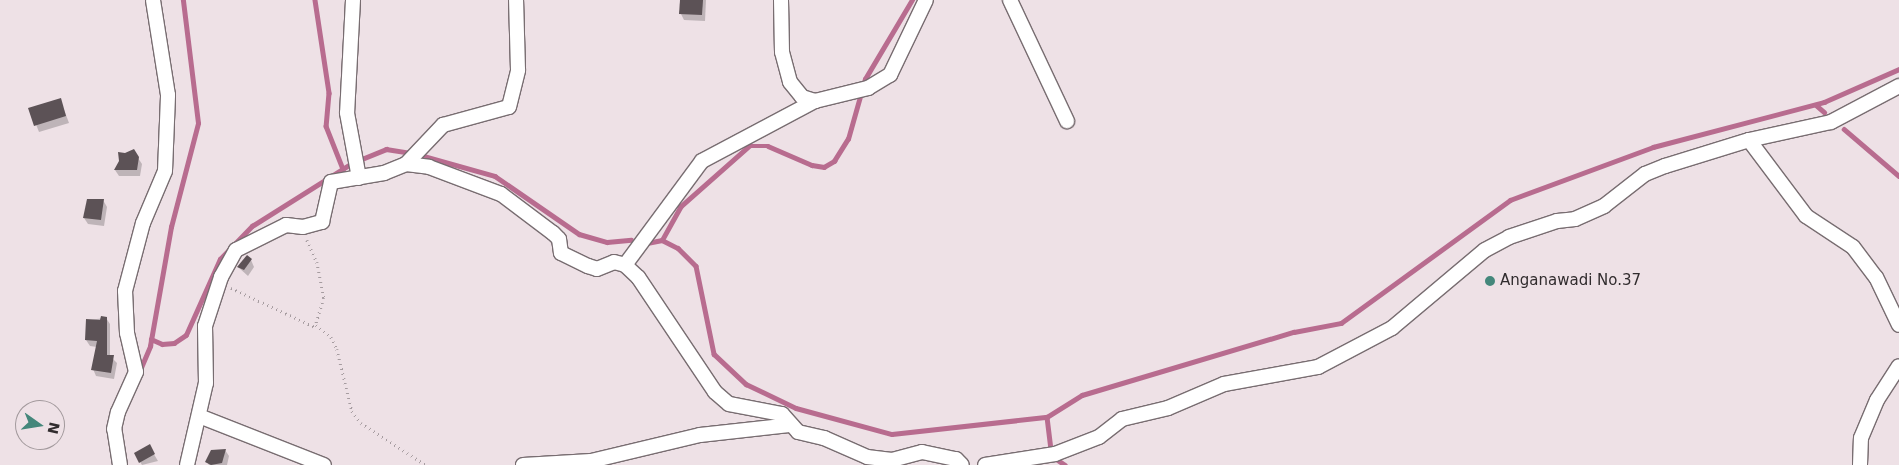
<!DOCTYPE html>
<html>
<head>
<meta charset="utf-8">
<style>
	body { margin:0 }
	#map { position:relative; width:1899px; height:465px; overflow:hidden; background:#eee1e6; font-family:"DejaVu Sans",sans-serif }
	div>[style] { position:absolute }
	.shadow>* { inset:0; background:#0003 }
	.stream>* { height:4.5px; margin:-2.25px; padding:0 2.25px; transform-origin:2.25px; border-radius:2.25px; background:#b86c8f }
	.building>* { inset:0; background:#5c5256 }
	.path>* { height:2.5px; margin-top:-1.25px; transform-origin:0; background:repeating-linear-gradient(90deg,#a69ca0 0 1px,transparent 0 5px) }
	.roads { filter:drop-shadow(1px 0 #786d71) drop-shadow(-1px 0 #786d71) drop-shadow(0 1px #786d71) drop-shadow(0 -1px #786d71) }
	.minor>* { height:14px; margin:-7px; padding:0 7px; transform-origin:7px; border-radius:7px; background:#fff }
	.dots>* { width:14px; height:14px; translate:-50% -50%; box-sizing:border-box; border:2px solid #eee1e6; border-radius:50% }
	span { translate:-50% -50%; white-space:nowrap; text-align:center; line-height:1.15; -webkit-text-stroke:5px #eee1e6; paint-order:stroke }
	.poi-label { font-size:15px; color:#312c2e }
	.left { translate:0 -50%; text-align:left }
	.north { position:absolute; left:15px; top:400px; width:50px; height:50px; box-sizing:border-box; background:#eee1e6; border:1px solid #a2999c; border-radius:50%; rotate:103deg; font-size:14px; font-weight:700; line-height:20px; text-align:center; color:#312c2e }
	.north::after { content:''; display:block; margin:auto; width:18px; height:22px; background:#44877b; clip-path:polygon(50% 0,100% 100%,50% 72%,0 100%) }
</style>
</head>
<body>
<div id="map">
	<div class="shadow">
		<div style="clip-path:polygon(681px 0,706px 0,705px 21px,684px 20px,681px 14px)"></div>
		<div style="clip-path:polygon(60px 99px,69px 123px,39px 132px,30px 109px)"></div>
		<div style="clip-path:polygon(138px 158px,142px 164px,140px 176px,119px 176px,115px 170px)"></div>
		<div style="clip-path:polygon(103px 200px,107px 207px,104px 226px,88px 224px,84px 218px)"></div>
		<div style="clip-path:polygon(251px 260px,254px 267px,248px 276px,238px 267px)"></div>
		<div style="clip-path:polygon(106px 318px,110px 324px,110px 356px,117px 363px,114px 379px,96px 376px,93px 369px,97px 347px,90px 346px,86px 340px,87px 320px)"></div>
		<div style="clip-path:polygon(149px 446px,158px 461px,142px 465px,135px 454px)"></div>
		<div style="clip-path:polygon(225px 450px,229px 456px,227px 465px,209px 465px,207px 462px)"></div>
	</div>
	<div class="stream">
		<div style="left:315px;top:0;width:94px;rotate:81.4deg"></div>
		<div style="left:329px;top:93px;width:33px;rotate:95deg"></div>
		<div style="left:326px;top:126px;width:46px;rotate:68.4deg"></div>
		<div style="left:1816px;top:105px;width:11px;rotate:41deg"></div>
		<div style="left:1844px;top:129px;width:72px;rotate:40.5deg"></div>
		<div style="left:420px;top:155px;width:78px;rotate:15.6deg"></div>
		<div style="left:495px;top:176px;width:102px;rotate:34.6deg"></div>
		<div style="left:579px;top:234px;width:29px;rotate:16deg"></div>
		<div style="left:607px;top:242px;width:24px;rotate:-5deg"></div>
		<div style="left:662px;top:240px;width:38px;rotate:-61deg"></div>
		<div style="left:680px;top:207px;width:92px;rotate:-41.5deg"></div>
		<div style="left:749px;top:146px;width:19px"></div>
		<div style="left:768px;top:146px;width:48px;rotate:23.4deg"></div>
		<div style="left:812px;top:165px;width:12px;rotate:9deg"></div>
		<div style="left:824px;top:167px;width:12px;rotate:-31deg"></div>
		<div style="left:834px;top:161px;width:26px;rotate:-58deg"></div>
		<div style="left:848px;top:139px;width:62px;rotate:-74.2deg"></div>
		<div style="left:865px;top:79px;width:92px;rotate:-59.3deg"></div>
		<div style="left:647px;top:243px;width:15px;rotate:-11deg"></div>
		<div style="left:662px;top:240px;width:18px;rotate:27deg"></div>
		<div style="left:678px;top:248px;width:25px;rotate:45deg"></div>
		<div style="left:696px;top:266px;width:90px;rotate:78.4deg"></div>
		<div style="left:714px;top:354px;width:44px;rotate:43.2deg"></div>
		<div style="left:746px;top:384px;width:55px;rotate:25.6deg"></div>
		<div style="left:796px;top:408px;width:99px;rotate:15.2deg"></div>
		<div style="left:892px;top:434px;width:156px;rotate:-6.3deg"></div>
		<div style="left:1047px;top:417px;width:41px;rotate:-32.2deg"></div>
		<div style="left:1082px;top:395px;width:221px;rotate:-16.6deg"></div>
		<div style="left:1294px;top:332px;width:48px;rotate:-10.8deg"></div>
		<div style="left:1341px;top:323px;width:209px;rotate:-36deg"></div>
		<div style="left:1510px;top:200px;width:153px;rotate:-20.3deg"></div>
		<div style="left:1653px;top:147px;width:177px;rotate:-14.7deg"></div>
		<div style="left:1824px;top:102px;width:82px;rotate:-23.7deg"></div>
		<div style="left:151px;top:339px;width:12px;rotate:24deg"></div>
		<div style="left:162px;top:344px;width:12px;rotate:-5deg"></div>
		<div style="left:174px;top:343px;width:14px;rotate:-34deg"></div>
		<div style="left:186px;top:335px;width:83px;rotate:-65.9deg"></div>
		<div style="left:220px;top:259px;width:46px;rotate:-45.9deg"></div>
		<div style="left:252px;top:226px;width:118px;rotate:-32.2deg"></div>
		<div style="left:352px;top:163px;width:37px;rotate:-22deg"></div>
		<div style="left:386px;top:149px;width:26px;rotate:9deg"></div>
		<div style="left:140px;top:370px;width:26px;rotate:-67deg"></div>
		<div style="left:150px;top:346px;width:121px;rotate:-80deg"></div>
		<div style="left:171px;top:227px;width:107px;rotate:-75.4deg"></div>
		<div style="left:198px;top:123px;width:124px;rotate:-97deg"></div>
		<div style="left:1047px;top:417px;width:35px;rotate:83deg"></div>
		<div style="left:1055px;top:458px;width:12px;rotate:35deg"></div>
	</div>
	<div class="building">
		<div style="clip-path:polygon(680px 0,703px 0,702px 15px,679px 14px)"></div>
		<div style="clip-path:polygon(61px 98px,66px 116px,34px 126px,28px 108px)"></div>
		<div style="clip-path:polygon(134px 149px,139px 157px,137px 170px,114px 170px,119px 161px,118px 152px,125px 153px)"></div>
		<div style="clip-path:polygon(87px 199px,104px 199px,101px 220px,83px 218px)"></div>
		<div style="clip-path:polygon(247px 255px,252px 259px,244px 270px,237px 267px)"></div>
		<div style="clip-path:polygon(101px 316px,107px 317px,107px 355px,114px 355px,111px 373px,91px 370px,97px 341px,85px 340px,86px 319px,100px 320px)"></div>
		<div style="clip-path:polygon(150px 444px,155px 454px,139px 463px,134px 453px)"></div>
		<div style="clip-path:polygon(226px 449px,222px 463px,211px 465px,205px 462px,211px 450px)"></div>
	</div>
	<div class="path">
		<div style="left:307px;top:240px;width:24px;rotate:66deg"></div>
		<div style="left:317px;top:262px;width:37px;rotate:79deg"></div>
		<div style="left:324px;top:298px;width:28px;rotate:107deg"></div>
		<div style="left:316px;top:325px;width:19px;rotate:39deg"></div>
		<div style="left:331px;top:337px;width:13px;rotate:63deg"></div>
		<div style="left:337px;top:349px;width:64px;rotate:76.4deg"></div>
		<div style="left:352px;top:411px;width:15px;rotate:53deg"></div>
		<div style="left:361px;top:423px;width:77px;rotate:32.9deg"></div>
		<div style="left:231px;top:288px;width:93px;rotate:24.9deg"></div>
	</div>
	<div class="roads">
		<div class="minor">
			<div style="left:353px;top:0;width:113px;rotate:93deg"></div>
			<div style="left:347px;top:113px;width:66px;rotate:79.5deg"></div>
			<div style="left:781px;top:0;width:52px;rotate:88.9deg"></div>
			<div style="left:782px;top:52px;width:31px;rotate:75deg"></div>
			<div style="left:790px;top:82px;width:19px;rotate:51deg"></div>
			<div style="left:802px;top:97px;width:14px;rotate:17deg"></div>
			<div style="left:815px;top:101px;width:55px;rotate:-13.8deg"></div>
			<div style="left:868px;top:88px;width:26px;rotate:-31deg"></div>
			<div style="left:890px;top:75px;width:83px;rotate:-64.4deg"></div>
			<div style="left:1010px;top:0;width:134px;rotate:64.8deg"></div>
			<div style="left:1749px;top:140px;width:95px;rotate:53.1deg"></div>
			<div style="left:1806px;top:216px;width:56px;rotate:33.4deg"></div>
			<div style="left:1853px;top:247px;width:38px;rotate:53deg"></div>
			<div style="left:1876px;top:277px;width:53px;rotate:64.4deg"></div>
			<div style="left:406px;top:164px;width:54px;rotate:-46.5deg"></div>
			<div style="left:443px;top:125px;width:68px;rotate:-15.3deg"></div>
			<div style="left:509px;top:107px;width:38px;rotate:-76deg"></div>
			<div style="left:518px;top:70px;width:70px;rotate:-91.6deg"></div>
			<div style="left:625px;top:265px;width:129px;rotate:-53.5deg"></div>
			<div style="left:702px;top:161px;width:128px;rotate:-28deg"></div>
			<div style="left:199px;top:416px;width:134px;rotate:21.4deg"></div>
			<div style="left:120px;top:465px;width:36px;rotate:-99deg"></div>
			<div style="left:114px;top:429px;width:17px;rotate:-77deg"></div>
			<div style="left:118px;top:412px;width:44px;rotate:-65.8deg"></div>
			<div style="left:136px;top:372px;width:40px;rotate:-103deg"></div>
			<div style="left:127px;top:333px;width:42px;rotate:-92.7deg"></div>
			<div style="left:125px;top:291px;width:70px;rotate:-75.2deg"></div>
			<div style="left:143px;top:223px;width:56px;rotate:-67.1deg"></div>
			<div style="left:165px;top:171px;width:76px;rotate:-87.7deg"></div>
			<div style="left:168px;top:95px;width:96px;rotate:-99deg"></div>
			<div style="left:187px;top:465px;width:84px;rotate:-77deg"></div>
			<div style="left:206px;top:383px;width:57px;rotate:-91deg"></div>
			<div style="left:205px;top:326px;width:52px;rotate:-71.9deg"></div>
			<div style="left:221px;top:277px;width:31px;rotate:-61deg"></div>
			<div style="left:236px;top:250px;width:56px;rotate:-26.6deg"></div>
			<div style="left:286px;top:225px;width:17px;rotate:7deg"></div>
			<div style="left:303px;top:227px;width:20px;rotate:-15deg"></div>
			<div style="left:322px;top:222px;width:41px;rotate:-77.3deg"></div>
			<div style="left:331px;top:182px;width:54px;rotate:-9.6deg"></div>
			<div style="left:384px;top:173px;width:24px;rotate:-22deg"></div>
			<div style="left:406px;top:164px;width:23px;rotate:7deg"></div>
			<div style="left:429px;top:167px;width:77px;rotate:20.6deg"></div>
			<div style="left:501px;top:194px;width:65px;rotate:36.9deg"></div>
			<div style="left:553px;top:233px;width:8px;rotate:45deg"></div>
			<div style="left:559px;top:239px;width:14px;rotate:82deg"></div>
			<div style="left:561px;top:253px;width:30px;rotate:26deg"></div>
			<div style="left:588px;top:266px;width:9px;rotate:18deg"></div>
			<div style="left:597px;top:269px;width:18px;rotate:-22deg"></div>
			<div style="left:614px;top:262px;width:11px;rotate:15deg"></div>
			<div style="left:625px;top:265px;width:18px;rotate:43deg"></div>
			<div style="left:638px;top:277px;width:138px;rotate:56.2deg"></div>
			<div style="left:715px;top:392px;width:18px;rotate:41deg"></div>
			<div style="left:729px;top:404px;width:54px;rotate:10.7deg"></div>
			<div style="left:782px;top:414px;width:24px;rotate:48deg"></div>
			<div style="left:798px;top:432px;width:27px;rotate:13deg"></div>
			<div style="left:824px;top:438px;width:47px;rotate:23.8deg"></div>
			<div style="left:867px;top:457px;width:25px;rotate:7deg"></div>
			<div style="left:892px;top:460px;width:31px;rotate:-15deg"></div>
			<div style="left:922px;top:452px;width:35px;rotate:12deg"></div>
			<div style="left:956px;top:459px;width:8px;rotate:45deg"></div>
			<div style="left:523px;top:465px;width:68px;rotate:-3.4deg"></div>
			<div style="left:591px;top:461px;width:112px;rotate:-13.4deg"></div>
			<div style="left:700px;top:435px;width:92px;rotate:-6.3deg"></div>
			<div style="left:985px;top:465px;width:71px;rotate:-8.9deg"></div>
			<div style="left:1055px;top:454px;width:47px;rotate:-21.1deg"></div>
			<div style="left:1099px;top:437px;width:29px;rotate:-38deg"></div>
			<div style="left:1122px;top:419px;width:47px;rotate:-13.4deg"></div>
			<div style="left:1168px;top:408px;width:61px;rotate:-23.2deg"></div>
			<div style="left:1224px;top:384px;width:96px;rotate:-10.3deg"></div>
			<div style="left:1318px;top:367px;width:84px;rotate:-27.8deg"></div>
			<div style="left:1392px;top:328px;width:121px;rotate:-40deg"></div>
			<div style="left:1485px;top:250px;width:27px;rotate:-28deg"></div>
			<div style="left:1509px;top:237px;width:51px;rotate:-18.4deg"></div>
			<div style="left:1557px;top:221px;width:18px;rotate:-6deg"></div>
			<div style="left:1575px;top:219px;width:32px;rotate:-24deg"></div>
			<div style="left:1604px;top:206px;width:52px;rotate:-38deg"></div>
			<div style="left:1645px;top:174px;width:22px;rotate:-22deg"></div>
			<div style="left:1665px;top:166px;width:88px;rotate:-17.2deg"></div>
			<div style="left:1749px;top:140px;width:84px;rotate:-12.4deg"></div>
			<div style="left:1831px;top:122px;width:77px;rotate:-27.9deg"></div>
			<div style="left:1860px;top:465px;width:27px;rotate:-88deg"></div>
			<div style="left:1861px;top:438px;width:41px;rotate:-67.2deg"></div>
			<div style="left:1877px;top:400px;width:40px;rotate:-57.1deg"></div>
		</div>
	</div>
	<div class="dots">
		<div style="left:1490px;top:281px;background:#44877b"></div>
	</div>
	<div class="poi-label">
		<span class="left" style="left:1500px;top:281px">Anganawadi No.37</span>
	</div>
	<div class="north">N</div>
</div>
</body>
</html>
